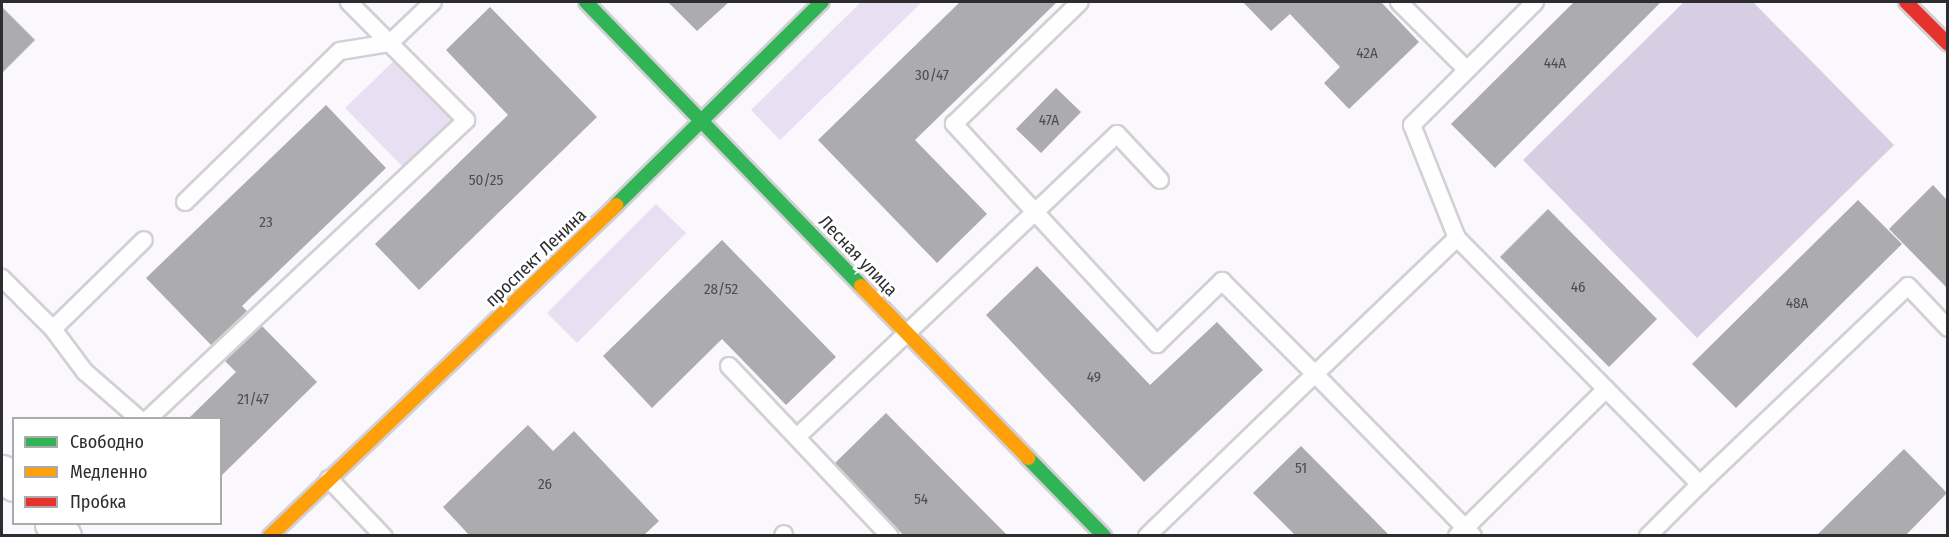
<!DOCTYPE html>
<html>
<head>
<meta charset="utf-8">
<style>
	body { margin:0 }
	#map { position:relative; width:1949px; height:537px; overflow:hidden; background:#faf7fd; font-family:"Fira Sans Condensed",sans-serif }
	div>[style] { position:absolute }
	.green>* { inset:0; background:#e8dff3 }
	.forest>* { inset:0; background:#d8cee3 }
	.building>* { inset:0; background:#acabae }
	.roads { filter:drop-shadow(2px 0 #d2d0d4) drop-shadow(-2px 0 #d2d0d4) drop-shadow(0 2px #d2d0d4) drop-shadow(0 -2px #d2d0d4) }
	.lane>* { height:16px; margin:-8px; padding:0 8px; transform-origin:8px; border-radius:8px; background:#fefeff }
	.street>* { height:33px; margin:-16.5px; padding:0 16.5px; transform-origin:16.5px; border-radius:16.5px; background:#fefeff }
	.fast>* { height:14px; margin:-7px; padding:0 7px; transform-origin:7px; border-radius:7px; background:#30b455 }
	.slow>* { height:14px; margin:-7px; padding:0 7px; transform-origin:7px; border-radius:7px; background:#ff9f0a }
	.jam>* { height:14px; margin:-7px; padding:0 7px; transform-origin:7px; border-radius:7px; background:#e5322d }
	span { translate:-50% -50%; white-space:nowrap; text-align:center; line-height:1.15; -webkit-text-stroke:6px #fff; paint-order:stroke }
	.number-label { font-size:15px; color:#4d4c4f }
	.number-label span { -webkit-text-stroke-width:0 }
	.street-label { font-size:18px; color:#2d2c2f }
	.frame { position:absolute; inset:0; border:3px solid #2d2c2f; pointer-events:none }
	.legend { position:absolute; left:12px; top:417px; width:210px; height:108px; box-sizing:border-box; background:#fff; border:2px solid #ababac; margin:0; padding:8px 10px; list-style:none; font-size:18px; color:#2d2c2f }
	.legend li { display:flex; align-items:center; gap:12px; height:30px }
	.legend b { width:30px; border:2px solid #ababac }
</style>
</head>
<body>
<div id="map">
	<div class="green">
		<div style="clip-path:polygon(861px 2px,922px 2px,780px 140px,751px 110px)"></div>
		<div style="clip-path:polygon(397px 58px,455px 118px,404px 168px,345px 108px)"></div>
		<div style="clip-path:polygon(656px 204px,686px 233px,577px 343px,547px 313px)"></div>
	</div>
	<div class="forest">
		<div style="clip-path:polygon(1684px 2px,1753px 2px,1894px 145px,1697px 338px,1523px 160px)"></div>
	</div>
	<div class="building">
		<div style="clip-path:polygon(668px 2px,729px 2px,697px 31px)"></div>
		<div style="clip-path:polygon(960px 2px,1057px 2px,915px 140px,987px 214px,937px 263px,818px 140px)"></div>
		<div style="clip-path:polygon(1243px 2px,1381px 2px,1419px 42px,1349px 109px,1324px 83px,1340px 67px,1290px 14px,1271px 31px)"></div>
		<div style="clip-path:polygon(1574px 2px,1661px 2px,1495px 168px,1451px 124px)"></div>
		<div style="clip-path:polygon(2px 7px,35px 40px,2px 73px)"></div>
		<div style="clip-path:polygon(490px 7px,597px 117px,419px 290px,375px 244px,508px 115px,446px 50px)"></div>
		<div style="clip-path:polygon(1056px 88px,1081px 112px,1041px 153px,1016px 129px)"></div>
		<div style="clip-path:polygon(326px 105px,386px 168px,242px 306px,247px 311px,211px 345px,146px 278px)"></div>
		<div style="clip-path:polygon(1933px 185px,1947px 200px,1947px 288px,1889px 229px)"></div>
		<div style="clip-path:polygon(1858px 200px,1902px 244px,1736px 408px,1692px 364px)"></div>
		<div style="clip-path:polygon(1548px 209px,1657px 319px,1609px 367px,1500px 257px)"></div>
		<div style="clip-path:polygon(722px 240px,836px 357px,786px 405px,722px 339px,652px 408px,603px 356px)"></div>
		<div style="clip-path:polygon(1037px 266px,1150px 385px,1217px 322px,1263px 370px,1144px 482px,986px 315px)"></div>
		<div style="clip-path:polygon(262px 326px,317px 382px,220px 477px,220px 418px,189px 418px,236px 372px,225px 361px)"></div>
		<div style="clip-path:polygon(886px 413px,1008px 536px,904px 536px,895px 526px,835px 463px)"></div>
		<div style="clip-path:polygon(528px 425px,553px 451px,574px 431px,659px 521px,643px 536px,470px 536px,443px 507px)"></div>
		<div style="clip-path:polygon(1301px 446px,1390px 536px,1296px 536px,1253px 493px)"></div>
		<div style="clip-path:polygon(1904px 449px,1947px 493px,1905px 536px,1816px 536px)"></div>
	</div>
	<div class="roads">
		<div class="lane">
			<div style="left:1399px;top:2px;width:96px;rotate:45deg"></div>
			<div style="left:1535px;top:2px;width:174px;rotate:135deg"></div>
			<div style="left:1412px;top:125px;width:122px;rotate:68.3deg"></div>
			<div style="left:1457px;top:238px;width:346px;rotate:45.4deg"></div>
			<div style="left:1700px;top:484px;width:287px;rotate:-43.6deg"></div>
			<div style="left:1908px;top:286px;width:58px;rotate:46.4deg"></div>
			<div style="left:1160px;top:180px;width:63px;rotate:-133.1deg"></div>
			<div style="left:1117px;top:134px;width:113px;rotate:136.4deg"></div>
			<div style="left:1035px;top:212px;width:180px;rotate:47.3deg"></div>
			<div style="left:1157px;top:344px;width:91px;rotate:-44.1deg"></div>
			<div style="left:1222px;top:281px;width:132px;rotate:45deg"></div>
			<div style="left:1315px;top:374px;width:197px;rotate:-43.8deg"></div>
			<div style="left:185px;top:202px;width:216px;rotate:-44.3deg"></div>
			<div style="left:340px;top:51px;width:51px;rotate:-9.1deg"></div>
			<div style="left:390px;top:43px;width:59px;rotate:-43.6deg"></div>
			<div style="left:2px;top:278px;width:72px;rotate:45deg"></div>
			<div style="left:729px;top:366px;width:234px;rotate:46.6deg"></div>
			<div style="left:138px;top:418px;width:70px;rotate:-139deg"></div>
			<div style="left:85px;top:372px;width:54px;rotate:-126.7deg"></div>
			<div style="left:53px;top:329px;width:127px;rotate:-44.4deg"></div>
			<div style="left:149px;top:418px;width:435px;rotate:-43.2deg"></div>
			<div style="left:466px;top:120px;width:166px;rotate:-134.8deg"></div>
			<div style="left:797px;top:437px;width:328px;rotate:-43.4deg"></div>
			<div style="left:1035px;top:212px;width:120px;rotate:-132.6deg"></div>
			<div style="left:954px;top:124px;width:175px;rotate:-44.1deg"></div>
			<div style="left:329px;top:479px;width:79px;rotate:46.5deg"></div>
			<div style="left:783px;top:536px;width:2px;rotate:-63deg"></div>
			<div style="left:1147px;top:536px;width:233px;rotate:-44deg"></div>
			<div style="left:1315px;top:374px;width:226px;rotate:45.7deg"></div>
			<div style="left:1457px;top:536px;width:209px;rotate:-44.6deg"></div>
			<div style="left:1648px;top:536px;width:74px;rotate:-45deg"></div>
		</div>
		<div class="street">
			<div style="left:2px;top:472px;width:17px;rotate:45deg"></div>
			<div style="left:52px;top:524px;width:17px;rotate:45deg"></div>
		</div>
		<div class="fast">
			<div style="left:586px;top:2px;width:395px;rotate:45.9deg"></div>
			<div style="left:616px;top:205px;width:289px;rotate:-44.6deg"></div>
			<div style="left:1028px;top:458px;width:109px;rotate:45.7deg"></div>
		</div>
		<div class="slow">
			<div style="left:861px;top:286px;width:240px;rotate:45.8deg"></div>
			<div style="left:270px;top:536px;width:479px;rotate:-43.7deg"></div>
		</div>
		<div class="jam">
			<div style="left:1906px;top:2px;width:59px;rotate:45deg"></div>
		</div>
	</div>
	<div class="number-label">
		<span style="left:1367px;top:54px">42А</span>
		<span style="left:1555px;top:64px">44А</span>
		<span style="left:932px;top:76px">30/47</span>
		<span style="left:1049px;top:121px">47А</span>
		<span style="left:486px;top:181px">50/25</span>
		<span style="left:266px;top:223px">23</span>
		<span style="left:1578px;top:288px">46</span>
		<span style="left:721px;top:290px">28/52</span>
		<span style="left:1797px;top:304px">48А</span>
		<span style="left:1094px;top:378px">49</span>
		<span style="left:253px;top:400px">21/47</span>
		<span style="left:1301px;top:469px">51</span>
		<span style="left:545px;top:485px">26</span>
		<span style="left:921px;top:500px">54</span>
	</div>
	<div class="street-label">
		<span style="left:858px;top:256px;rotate:46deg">Лесная улица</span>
		<span style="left:536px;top:258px;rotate:-44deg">проспект Ленина</span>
	</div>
	<div class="frame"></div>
	<ul class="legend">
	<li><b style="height:8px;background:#30b455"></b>Свободно</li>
	<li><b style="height:8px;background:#ff9f0a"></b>Медленно</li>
	<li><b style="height:8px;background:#e5322d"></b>Пробка</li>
	</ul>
</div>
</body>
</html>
